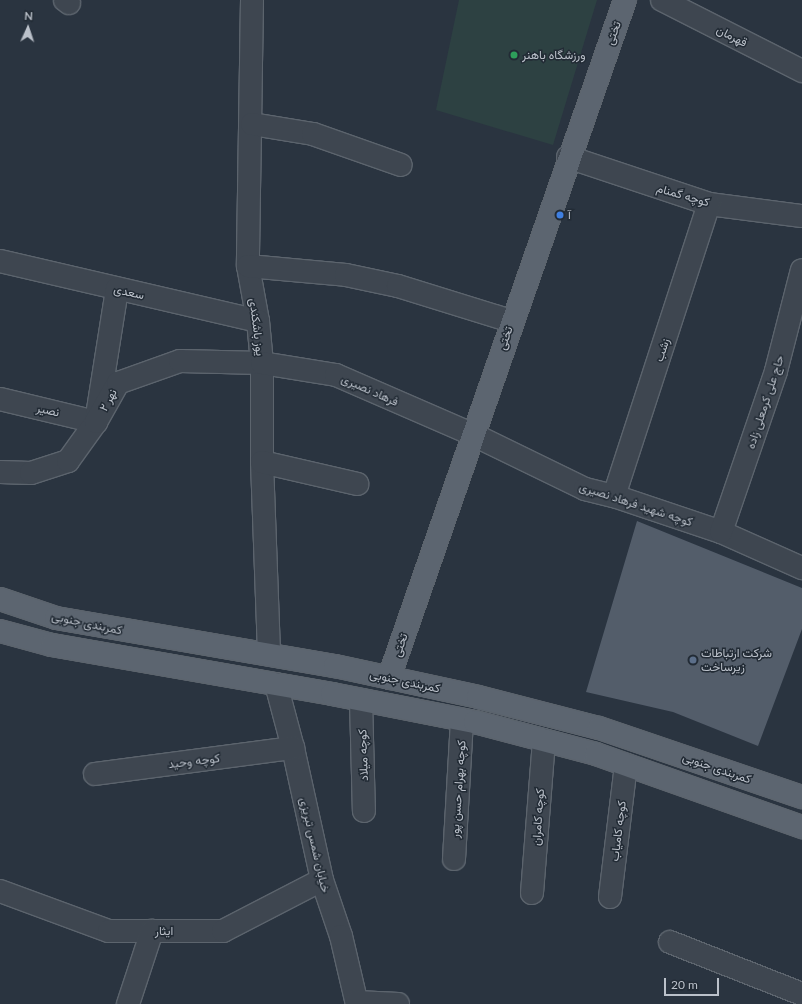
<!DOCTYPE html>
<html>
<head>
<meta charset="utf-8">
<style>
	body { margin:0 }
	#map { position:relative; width:802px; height:1004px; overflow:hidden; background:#2a3440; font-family:Lato,Vazirmatn,sans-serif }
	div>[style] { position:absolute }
	.green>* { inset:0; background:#2d4142 }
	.building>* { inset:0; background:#535d6a }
	.roads { filter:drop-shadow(1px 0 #5c646d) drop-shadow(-1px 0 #5c646d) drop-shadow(0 1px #5c646d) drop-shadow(0 -1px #5c646d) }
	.minor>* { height:22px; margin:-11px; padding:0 11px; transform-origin:11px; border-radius:11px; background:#3e4650 }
	.major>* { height:22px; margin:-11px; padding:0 11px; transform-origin:11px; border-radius:11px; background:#5c6570 }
	.dots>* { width:11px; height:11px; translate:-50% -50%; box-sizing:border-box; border:2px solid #222b35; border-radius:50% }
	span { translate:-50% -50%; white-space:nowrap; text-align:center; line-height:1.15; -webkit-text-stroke:3px #222b35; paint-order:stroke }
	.street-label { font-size:12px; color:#bbc1ca }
	.poi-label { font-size:12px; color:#bbc1ca }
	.left { translate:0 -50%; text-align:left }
	.north { position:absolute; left:8px; top:8px; width:40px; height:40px; -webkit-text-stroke:3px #222b35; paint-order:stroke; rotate:3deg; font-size:11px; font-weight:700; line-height:16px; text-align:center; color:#bbc1ca }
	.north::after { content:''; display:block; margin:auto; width:14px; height:18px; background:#bbc1ca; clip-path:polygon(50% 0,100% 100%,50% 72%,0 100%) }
	.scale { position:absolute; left:664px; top:978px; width:55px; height:18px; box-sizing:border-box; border:2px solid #bbc1ca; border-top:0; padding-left:5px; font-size:12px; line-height:14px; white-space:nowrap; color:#bbc1ca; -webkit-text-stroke:3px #222b35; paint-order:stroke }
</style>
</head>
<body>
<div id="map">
	<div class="green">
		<div style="clip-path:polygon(459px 0,597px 0,553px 145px,436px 110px)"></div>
	</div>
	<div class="building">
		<div style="clip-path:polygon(637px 521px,802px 588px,802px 629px,758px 746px,673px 712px,586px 692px)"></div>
	</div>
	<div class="roads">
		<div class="minor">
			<div style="left:65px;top:0;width:5px;rotate:37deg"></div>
			<div style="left:252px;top:0;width:266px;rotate:90.9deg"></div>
			<div style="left:248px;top:266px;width:56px;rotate:79.7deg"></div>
			<div style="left:258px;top:321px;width:42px;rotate:84.6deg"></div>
			<div style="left:262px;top:363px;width:99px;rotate:90deg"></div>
			<div style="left:262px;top:462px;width:192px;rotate:87.9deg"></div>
			<div style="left:662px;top:0;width:157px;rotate:26.9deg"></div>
			<div style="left:252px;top:124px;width:62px;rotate:9.3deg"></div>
			<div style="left:313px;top:134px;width:93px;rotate:19.4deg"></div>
			<div style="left:568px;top:157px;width:149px;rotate:18.4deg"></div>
			<div style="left:709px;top:204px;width:94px;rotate:7.4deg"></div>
			<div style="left:0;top:261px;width:265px;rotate:13.1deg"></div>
			<div style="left:248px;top:266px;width:98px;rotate:5.2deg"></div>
			<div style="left:346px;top:275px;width:53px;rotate:11.9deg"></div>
			<div style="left:398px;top:286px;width:118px;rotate:17.2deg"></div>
			<div style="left:0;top:399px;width:99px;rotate:13.5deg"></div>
			<div style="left:96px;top:422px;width:135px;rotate:-81deg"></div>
			<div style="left:262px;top:462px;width:98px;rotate:13deg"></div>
			<div style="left:0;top:472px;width:31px;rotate:2deg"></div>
			<div style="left:31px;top:473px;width:39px;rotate:-18deg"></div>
			<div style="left:68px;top:461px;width:48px;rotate:-54.3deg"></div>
			<div style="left:96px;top:422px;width:45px;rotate:-60.6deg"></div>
			<div style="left:118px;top:383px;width:66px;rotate:-19.5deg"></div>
			<div style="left:180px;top:361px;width:82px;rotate:1.4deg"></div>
			<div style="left:262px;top:363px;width:75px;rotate:9.2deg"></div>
			<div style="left:336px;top:375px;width:148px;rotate:23.5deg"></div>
			<div style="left:472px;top:434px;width:126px;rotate:26deg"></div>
			<div style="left:585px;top:489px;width:30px;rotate:14deg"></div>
			<div style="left:614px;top:496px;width:113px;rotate:18.6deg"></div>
			<div style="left:721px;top:532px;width:89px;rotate:24deg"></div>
			<div style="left:614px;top:496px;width:307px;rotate:-72deg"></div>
			<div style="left:721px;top:532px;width:170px;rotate:-71.1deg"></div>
			<div style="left:776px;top:371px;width:104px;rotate:-75.6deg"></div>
			<div style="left:276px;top:684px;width:66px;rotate:75.1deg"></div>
			<div style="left:293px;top:748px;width:135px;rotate:77.6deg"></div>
			<div style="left:322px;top:880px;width:59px;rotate:71.3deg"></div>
			<div style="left:341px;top:936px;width:70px;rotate:76.8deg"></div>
			<div style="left:361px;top:700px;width:111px;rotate:88.5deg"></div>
			<div style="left:95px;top:774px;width:200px;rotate:-7.5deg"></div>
			<div style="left:454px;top:859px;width:139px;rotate:-86.7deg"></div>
			<div style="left:0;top:891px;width:116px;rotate:20.2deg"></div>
			<div style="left:109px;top:931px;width:114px"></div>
			<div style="left:223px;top:931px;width:111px;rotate:-27.3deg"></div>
			<div style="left:532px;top:893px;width:153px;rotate:-85.5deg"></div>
			<div style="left:610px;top:897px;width:133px;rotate:-83.1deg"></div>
			<div style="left:670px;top:942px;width:142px;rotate:21.5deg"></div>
			<div style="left:357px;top:1002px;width:41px;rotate:2.8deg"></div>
			<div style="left:128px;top:1004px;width:77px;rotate:-71.8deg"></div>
		</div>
		<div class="major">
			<div style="left:0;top:599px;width:59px;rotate:18.7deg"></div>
			<div style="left:56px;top:618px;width:283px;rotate:9.8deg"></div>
			<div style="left:335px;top:666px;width:146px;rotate:12.2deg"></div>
			<div style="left:478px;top:697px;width:125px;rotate:14.4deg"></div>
			<div style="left:599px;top:728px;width:214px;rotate:18.8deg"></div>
			<div style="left:0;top:631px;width:54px;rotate:15.1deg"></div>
			<div style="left:52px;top:645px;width:284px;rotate:9.9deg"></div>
			<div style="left:332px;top:694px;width:146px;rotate:11.1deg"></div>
			<div style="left:475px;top:722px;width:125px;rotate:14.8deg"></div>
			<div style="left:596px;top:754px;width:219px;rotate:19.5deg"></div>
			<div style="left:389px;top:678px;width:718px;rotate:-70.81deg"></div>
		</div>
	</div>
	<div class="dots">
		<div style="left:514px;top:55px;background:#2e9e5b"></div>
		<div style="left:560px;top:215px;background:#3f7fe0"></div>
		<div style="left:693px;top:660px;background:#5c6f8a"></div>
	</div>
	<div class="street-label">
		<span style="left:613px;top:33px;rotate:-70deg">تختی</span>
		<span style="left:732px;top:36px;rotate:27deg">قهرمان</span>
		<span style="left:683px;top:195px;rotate:16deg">کوچه گمنام</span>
		<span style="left:129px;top:292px;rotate:13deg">سعدی</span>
		<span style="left:257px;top:327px;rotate:83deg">یوز باشکندی</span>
		<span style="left:505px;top:338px;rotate:-71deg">تختی</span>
		<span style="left:662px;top:350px;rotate:-72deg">زشب</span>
		<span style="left:370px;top:390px;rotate:24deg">فرهاد نصیری</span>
		<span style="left:108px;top:400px;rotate:-61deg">نهر ۲</span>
		<span style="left:765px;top:402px;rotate:-72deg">حاج علی کرمعلی زاده</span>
		<span style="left:48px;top:410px;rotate:13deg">نصیر</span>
		<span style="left:636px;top:504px;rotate:18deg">کوچه شهید فرهاد نصیری</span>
		<span style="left:87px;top:623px;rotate:12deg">کمربندی جنوبی</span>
		<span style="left:400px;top:645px;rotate:-71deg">تختی</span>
		<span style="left:405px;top:681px;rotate:12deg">کمربندی جنوبی</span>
		<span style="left:363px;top:755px;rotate:-92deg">کوچه میلاد</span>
		<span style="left:194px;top:761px;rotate:-7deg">کوچه وحید</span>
		<span style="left:717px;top:768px;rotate:19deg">کمربندی جنوبی</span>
		<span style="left:458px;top:789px;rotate:-86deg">کوچه بهرام حسن پور</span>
		<span style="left:538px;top:817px;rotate:-86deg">کوچه کامران</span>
		<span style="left:618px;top:831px;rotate:-83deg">کوچه کامیاب</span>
		<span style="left:315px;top:845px;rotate:77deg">خیابان شمس تبریزی</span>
		<span style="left:164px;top:931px">ایثار</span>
	</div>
	<div class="poi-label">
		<span class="left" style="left:522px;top:55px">ورزشگاه باهنر</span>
		<span class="left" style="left:568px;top:215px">آ</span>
		<span class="left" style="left:701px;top:660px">شرکت ارتباطات<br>زیرساخت</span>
	</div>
	<div class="north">N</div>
	<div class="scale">20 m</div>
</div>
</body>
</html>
